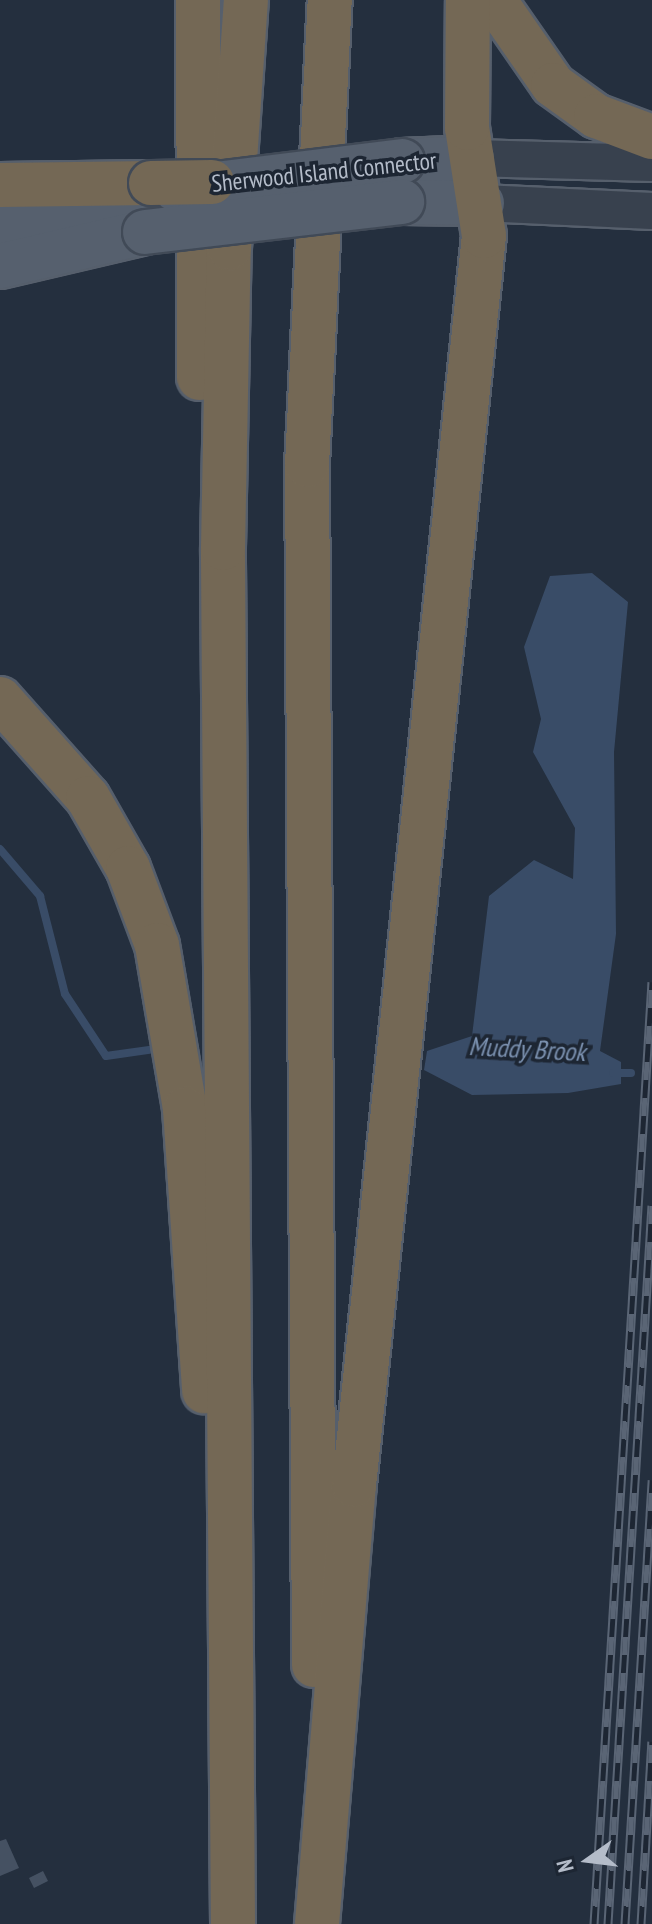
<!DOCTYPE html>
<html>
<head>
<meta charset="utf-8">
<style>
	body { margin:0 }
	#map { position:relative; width:652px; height:1924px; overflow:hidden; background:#242f3e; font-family:"PT Sans Narrow",sans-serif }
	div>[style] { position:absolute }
	.water>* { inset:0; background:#394c67 }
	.stream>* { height:8px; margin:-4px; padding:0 4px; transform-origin:4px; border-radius:4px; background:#394c67 }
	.building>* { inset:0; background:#455162 }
	.roads { filter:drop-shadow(2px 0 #565f6c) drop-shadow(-2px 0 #565f6c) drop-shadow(0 2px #565f6c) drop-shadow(0 -2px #565f6c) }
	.minor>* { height:36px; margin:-18px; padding:0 18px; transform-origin:18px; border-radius:18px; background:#38414e }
	.major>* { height:44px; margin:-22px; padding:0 22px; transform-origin:22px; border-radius:22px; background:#56606e }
	.highway>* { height:44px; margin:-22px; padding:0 22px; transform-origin:22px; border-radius:22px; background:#746855 }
	.rail>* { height:9px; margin-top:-4.5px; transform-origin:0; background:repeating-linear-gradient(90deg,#1d2633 0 18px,#5a6575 0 36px); box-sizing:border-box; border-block:2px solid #5a6575 }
	.bridges { filter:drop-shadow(2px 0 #414a57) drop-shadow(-2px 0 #414a57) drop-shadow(0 2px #414a57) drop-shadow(0 -2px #414a57) }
	.major-bridge>* { height:44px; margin:-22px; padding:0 22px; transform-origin:22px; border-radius:22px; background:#56606e }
	.highway-bridge>* { height:44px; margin:-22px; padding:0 22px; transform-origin:22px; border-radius:22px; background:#746855 }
	span { translate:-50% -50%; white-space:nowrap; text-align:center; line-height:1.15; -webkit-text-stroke:7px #1d2633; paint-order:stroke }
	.street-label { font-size:24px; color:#b4bcc9 }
	.water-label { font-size:26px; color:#7c92b1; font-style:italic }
	.north { position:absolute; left:548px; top:1820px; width:80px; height:80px; -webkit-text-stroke:6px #1d2633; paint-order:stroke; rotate:256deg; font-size:22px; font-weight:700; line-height:32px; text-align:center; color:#b4bcc9 }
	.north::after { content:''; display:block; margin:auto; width:28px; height:36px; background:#b4bcc9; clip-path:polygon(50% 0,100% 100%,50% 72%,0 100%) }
</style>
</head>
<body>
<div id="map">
	<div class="water">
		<div style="clip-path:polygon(592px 573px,628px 602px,614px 752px,616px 934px,600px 1051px,621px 1062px,621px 1084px,568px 1093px,472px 1095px,424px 1070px,427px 1051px,472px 1036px,489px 896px,534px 860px,573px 879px,575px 828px,533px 752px,541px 719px,524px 647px,550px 576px)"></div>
	</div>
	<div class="stream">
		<div style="left:0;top:849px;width:62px;rotate:49.6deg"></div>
		<div style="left:40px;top:896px;width:101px;rotate:75.7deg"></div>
		<div style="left:65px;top:994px;width:74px;rotate:56.5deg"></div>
		<div style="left:106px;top:1056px;width:49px;rotate:-8.1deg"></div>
		<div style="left:613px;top:1073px;width:18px"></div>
	</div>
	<div class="building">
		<div style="clip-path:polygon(6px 1839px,19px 1868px,0 1876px,0 1841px)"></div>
		<div style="clip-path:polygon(43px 1871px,48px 1881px,34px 1888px,29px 1878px)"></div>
	</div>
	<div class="roads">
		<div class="minor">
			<div style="left:472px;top:158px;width:180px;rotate:1.6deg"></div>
			<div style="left:482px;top:203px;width:170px;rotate:2.7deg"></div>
		</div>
		<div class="major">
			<div style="left:402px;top:161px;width:70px;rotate:-2.5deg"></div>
			<div style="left:402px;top:202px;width:80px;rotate:0.7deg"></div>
			<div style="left:0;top:227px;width:152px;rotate:-12.6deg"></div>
			<div style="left:0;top:266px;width:149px;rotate:-13.2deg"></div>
		</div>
		<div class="highway">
			<div style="left:198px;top:0;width:378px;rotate:89.8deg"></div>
			<div style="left:494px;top:0;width:103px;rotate:55.2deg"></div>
			<div style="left:553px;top:85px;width:53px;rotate:35.8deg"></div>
			<div style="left:596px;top:116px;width:60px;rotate:20.6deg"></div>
			<div style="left:0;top:185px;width:151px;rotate:-0.8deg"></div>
			<div style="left:0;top:699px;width:132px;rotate:48.4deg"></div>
			<div style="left:88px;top:798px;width:81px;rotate:60.3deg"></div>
			<div style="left:128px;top:868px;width:82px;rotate:69.4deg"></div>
			<div style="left:157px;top:945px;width:166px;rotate:80.3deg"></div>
			<div style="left:185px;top:1109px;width:283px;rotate:86.1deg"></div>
			<div style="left:314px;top:1665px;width:1200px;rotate:-90.33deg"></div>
			<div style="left:307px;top:465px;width:466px;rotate:-87.2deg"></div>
			<div style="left:233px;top:1924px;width:1376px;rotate:-90.42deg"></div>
			<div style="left:223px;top:548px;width:300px;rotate:-88.9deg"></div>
			<div style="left:229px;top:248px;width:249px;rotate:-86.1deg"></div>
			<div style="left:317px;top:1924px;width:441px;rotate:-85.2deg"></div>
			<div style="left:354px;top:1485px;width:1256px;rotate:-84.06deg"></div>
			<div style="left:484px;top:236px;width:109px;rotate:-98.9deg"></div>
			<div style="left:467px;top:128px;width:128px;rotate:-89.6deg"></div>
		</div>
	</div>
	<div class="rail">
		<div style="left:594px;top:1924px;width:944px;rotate:-86.48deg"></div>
		<div style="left:608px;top:1924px;width:720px;rotate:-86.5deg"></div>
		<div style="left:625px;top:1924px;width:445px;rotate:-86.5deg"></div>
		<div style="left:641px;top:1924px;width:183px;rotate:-86.6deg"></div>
	</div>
	<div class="bridges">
		<div class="major-bridge">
			<div style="left:175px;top:189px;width:229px;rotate:-7deg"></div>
			<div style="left:145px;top:232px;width:259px;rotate:-6.7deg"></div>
		</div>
		<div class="highway-bridge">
			<div style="left:151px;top:183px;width:61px;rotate:-0.9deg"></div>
		</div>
	</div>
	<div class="street-label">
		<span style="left:324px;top:172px;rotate:-6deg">Sherwood Island Connector</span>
	</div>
	<div class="water-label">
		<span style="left:527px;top:1049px;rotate:3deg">Muddy Brook</span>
	</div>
	<div class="north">N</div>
</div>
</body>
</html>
